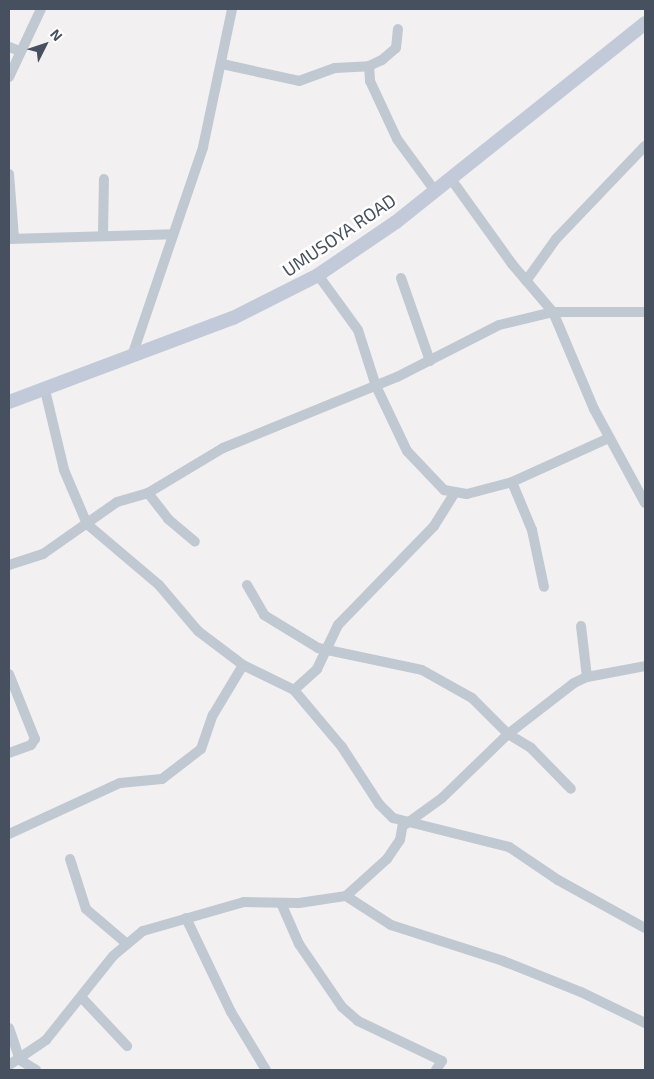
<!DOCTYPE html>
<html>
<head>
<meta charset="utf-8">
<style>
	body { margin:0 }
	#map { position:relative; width:654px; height:1079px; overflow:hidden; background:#f2f0f0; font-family:"Exo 2",sans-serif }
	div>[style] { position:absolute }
	.minor>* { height:10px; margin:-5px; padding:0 5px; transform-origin:5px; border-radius:5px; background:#c0c8d2 }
	.secondary>* { height:14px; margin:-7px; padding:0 7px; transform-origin:7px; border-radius:7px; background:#c2cad9 }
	span { translate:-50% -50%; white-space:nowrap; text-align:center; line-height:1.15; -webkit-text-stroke:5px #fff; paint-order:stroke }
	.street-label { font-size:18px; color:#47505e }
	.frame { position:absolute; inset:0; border:10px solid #47505e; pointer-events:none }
	.north { position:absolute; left:20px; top:20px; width:50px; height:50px; -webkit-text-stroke:4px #fff; paint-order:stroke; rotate:49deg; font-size:14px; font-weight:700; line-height:20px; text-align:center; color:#47505e }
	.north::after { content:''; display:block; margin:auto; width:18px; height:22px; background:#47505e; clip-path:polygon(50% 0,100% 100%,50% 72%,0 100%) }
</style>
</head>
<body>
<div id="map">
	<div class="minor">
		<div style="left:9px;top:47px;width:12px;rotate:20deg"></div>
		<div style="left:222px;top:64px;width:79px;rotate:12.4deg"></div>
		<div style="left:299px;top:81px;width:38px;rotate:-20deg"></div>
		<div style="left:335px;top:68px;width:34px;rotate:-3deg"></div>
		<div style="left:369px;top:66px;width:14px;rotate:-25deg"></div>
		<div style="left:382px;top:60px;width:18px;rotate:-41deg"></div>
		<div style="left:396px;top:48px;width:19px;rotate:-84deg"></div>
		<div style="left:369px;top:66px;width:15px;rotate:86deg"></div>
		<div style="left:370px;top:81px;width:64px;rotate:65deg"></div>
		<div style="left:397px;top:139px;width:64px;rotate:53.8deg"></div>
		<div style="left:9px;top:77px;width:75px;rotate:-64.8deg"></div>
		<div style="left:9px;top:174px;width:64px;rotate:85.5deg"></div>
		<div style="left:451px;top:179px;width:105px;rotate:54.3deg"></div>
		<div style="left:512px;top:264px;width:63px;rotate:49.5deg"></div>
		<div style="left:553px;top:312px;width:105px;rotate:67.1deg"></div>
		<div style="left:594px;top:409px;width:107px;rotate:61.5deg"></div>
		<div style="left:103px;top:234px;width:55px;rotate:-89deg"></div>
		<div style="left:9px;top:239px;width:164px;rotate:-1.7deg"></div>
		<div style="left:318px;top:275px;width:68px;rotate:54deg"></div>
		<div style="left:358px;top:330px;width:59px;rotate:72.2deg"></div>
		<div style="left:376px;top:386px;width:72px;rotate:64.5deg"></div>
		<div style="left:407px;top:451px;width:54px;rotate:46.5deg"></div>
		<div style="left:444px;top:490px;width:23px;rotate:10deg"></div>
		<div style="left:467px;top:494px;width:47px;rotate:-14.9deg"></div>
		<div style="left:512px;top:482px;width:107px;rotate:-24.4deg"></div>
		<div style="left:401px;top:278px;width:88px;rotate:70.7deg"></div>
		<div style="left:526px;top:281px;width:52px;rotate:-54.5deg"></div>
		<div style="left:556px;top:239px;width:129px;rotate:-46.3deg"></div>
		<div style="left:132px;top:356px;width:221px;rotate:-71.2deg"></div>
		<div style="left:203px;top:147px;width:141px;rotate:-78.1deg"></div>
		<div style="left:45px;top:390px;width:82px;rotate:76.6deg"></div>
		<div style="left:64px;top:470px;width:59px;rotate:66.9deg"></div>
		<div style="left:87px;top:524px;width:94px;rotate:40.3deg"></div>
		<div style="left:159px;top:585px;width:60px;rotate:49.7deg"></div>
		<div style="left:198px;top:631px;width:56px;rotate:37.1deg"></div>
		<div style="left:243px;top:665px;width:57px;rotate:26.1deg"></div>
		<div style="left:294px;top:690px;width:75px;rotate:49.9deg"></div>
		<div style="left:342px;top:747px;width:68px;rotate:57deg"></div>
		<div style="left:379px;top:804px;width:20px;rotate:45deg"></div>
		<div style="left:393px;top:818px;width:120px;rotate:14deg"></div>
		<div style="left:509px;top:847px;width:59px;rotate:34deg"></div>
		<div style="left:558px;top:880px;width:99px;rotate:28.9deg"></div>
		<div style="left:512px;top:482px;width:52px;rotate:67.4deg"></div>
		<div style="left:532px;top:530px;width:58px;rotate:78.1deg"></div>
		<div style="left:148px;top:493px;width:33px;rotate:52deg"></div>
		<div style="left:168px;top:519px;width:35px;rotate:40deg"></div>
		<div style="left:9px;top:565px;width:36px;rotate:-18deg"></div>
		<div style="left:43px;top:554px;width:90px;rotate:-35.1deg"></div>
		<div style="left:117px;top:502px;width:32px;rotate:-16deg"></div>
		<div style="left:148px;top:493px;width:87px;rotate:-31deg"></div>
		<div style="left:223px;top:448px;width:188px;rotate:-22.2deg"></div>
		<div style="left:397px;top:377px;width:114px;rotate:-27deg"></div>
		<div style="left:499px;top:325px;width:56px;rotate:-13.5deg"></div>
		<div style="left:553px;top:312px;width:92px"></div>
		<div style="left:247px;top:585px;width:34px;rotate:60deg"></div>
		<div style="left:264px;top:615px;width:63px;rotate:31.4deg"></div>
		<div style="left:318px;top:648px;width:106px;rotate:11.9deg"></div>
		<div style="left:422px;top:670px;width:57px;rotate:29.2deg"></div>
		<div style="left:472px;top:698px;width:51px;rotate:45deg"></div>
		<div style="left:508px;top:734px;width:27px;rotate:31deg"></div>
		<div style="left:531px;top:748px;width:57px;rotate:45.7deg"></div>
		<div style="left:581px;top:626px;width:51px;rotate:83.3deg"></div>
		<div style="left:9px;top:674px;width:70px;rotate:68.2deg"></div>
		<div style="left:35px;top:739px;width:7px;rotate:124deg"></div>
		<div style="left:31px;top:745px;width:23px;rotate:160deg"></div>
		<div style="left:294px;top:690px;width:31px;rotate:-42deg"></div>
		<div style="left:317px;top:669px;width:49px;rotate:-64.5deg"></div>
		<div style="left:338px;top:625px;width:138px;rotate:-45.9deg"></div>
		<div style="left:434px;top:526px;width:36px;rotate:-58deg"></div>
		<div style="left:406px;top:824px;width:44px;rotate:-35.8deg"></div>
		<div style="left:442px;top:798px;width:92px;rotate:-44.1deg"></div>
		<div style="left:508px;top:734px;width:83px;rotate:-37.7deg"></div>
		<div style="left:574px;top:683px;width:14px;rotate:-25deg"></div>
		<div style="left:587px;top:677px;width:59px;rotate:-10.7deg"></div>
		<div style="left:9px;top:834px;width:122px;rotate:-24.7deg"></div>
		<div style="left:120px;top:783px;width:42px;rotate:-5.4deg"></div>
		<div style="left:162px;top:779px;width:49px;rotate:-37.6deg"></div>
		<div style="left:201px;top:749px;width:36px;rotate:-71deg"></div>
		<div style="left:213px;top:715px;width:58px;rotate:-59deg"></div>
		<div style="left:70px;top:859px;width:52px;rotate:72.3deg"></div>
		<div style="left:86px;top:909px;width:52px;rotate:40.4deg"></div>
		<div style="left:346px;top:896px;width:54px;rotate:32.8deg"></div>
		<div style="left:391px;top:925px;width:118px;rotate:17.8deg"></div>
		<div style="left:503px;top:961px;width:84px;rotate:21.7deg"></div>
		<div style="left:581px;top:992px;width:71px;rotate:25.8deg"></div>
		<div style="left:281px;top:903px;width:45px;rotate:66.3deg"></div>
		<div style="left:299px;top:944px;width:76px;rotate:55.7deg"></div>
		<div style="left:342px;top:1007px;width:21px;rotate:41deg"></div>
		<div style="left:358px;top:1021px;width:93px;rotate:25.5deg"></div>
		<div style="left:442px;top:1061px;width:11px;rotate:124deg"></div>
		<div style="left:186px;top:918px;width:104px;rotate:64.4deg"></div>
		<div style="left:231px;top:1012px;width:68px;rotate:58.9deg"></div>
		<div style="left:82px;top:998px;width:66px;rotate:46.8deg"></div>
		<div style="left:9px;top:1028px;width:34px;rotate:71deg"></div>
		<div style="left:20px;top:1060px;width:19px;rotate:32deg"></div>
		<div style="left:9px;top:1065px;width:45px;rotate:-34deg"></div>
		<div style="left:46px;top:1040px;width:107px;rotate:-51.4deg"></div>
		<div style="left:113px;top:956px;width:39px;rotate:-40deg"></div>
		<div style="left:143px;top:931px;width:105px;rotate:-16deg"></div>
		<div style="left:244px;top:902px;width:55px;rotate:1deg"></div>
		<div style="left:299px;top:903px;width:48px;rotate:-8.5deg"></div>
		<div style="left:346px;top:896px;width:55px;rotate:-42.1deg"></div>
		<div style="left:387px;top:859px;width:23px;rotate:-56deg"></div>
		<div style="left:400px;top:840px;width:17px;rotate:-80deg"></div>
	</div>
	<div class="secondary">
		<div style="left:9px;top:402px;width:239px;rotate:-20.6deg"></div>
		<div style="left:233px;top:318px;width:95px;rotate:-26.8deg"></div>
		<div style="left:318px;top:275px;width:94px;rotate:-34.2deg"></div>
		<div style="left:396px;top:222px;width:319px;rotate:-38.6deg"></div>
	</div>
	<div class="street-label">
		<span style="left:339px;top:235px;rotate:-34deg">UMUSOYA ROAD</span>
	</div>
	<div class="frame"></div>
	<div class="north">N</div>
</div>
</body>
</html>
